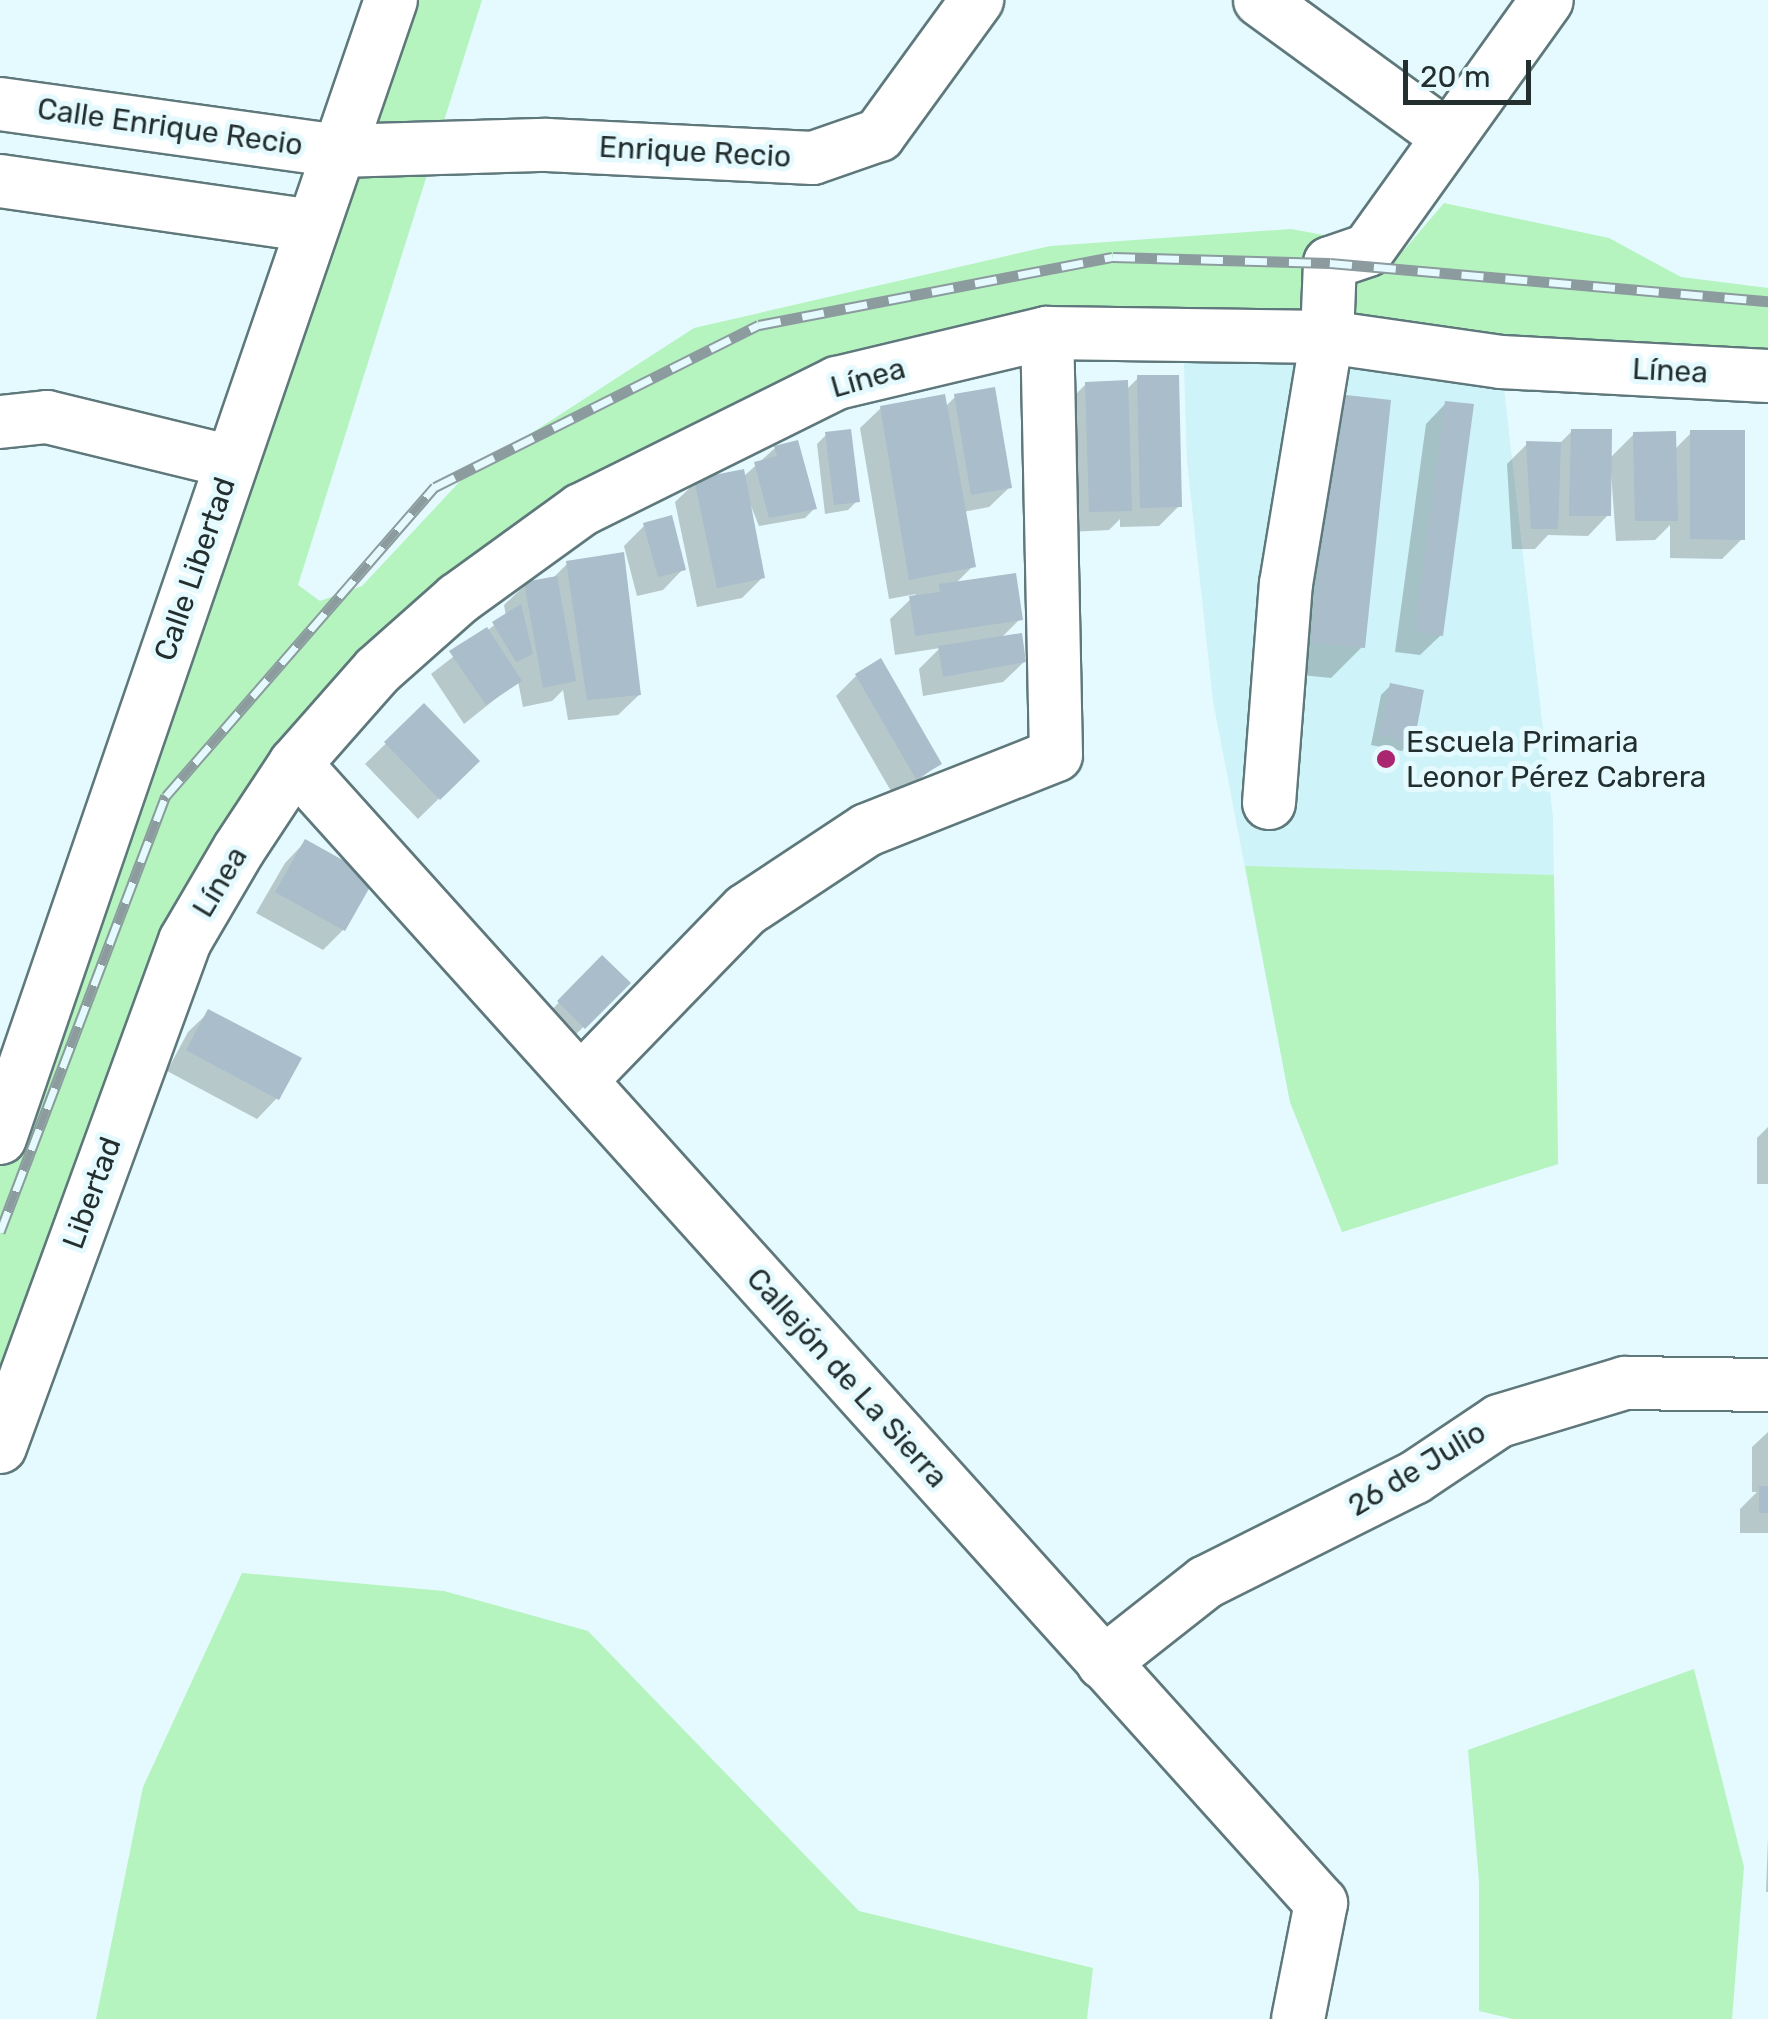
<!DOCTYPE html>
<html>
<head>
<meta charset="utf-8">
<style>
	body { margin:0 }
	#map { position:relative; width:1768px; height:2019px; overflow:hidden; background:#e5fafe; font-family:Rubik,sans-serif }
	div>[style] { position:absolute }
	.built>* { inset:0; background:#cef3f8 }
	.green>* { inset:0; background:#b5f3bf }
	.shadow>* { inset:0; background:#0003 }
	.building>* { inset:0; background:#a9bdca }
	.roads { filter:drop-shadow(2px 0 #5f787b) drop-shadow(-2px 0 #5f787b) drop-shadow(0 2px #5f787b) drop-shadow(0 -2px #5f787b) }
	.minor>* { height:52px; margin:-26px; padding:0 26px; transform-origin:26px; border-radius:26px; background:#fff }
	.rail>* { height:11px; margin-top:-5.5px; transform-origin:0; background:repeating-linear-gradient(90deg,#e5fafe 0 22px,#8b9b9e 0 44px); box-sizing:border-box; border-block:2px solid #8b9b9e }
	.dots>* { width:28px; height:28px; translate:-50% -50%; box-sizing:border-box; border:5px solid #e5fafe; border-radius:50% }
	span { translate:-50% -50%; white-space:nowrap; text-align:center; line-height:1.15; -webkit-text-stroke:10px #e5fafe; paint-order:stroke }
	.street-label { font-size:30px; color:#232e2f }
	.poi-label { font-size:30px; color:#232e2f }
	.left { translate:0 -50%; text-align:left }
	.scale { position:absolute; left:1403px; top:60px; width:128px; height:45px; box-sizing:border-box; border:5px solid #232e2f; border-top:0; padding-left:12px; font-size:30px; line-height:35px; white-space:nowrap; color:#232e2f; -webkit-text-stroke:8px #e5fafe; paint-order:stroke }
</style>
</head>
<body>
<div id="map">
	<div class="built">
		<div style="clip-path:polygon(1183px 334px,1501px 362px,1553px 817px,1558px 1164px,1342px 1232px,1290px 1102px,1213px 701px,1187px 461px)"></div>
	</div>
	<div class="green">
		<div style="clip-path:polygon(391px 0,482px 0,298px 585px,320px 601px,362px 586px,465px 476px,694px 328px,1050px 246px,1291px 229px,1404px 250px,1444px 203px,1609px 238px,1681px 277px,1768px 288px,1768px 376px,1047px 333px,643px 476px,378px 670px,239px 849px,0 1447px,0 1138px)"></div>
		<div style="clip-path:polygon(1245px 866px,1554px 875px,1558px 1164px,1342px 1232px,1290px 1102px)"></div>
		<div style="clip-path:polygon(242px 1573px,444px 1591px,588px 1631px,859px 1911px,1093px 1968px,1087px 2019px,96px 2019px,143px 1787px)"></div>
		<div style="clip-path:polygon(1694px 1669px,1744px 1867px,1732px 2019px,1513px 2019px,1479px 2011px,1479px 1881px,1468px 1750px)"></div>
	</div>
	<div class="shadow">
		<div style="clip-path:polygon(1138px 378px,1179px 506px,1159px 526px,1120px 527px,1120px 519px,1109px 530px,1069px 532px,1065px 405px,1086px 384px,1126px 390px)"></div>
		<div style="clip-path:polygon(955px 397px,1010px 487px,989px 507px,963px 512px,973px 566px,955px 584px,1020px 619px,1000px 639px,1024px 662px,1003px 682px,923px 696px,919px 669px,940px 648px,895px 655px,890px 619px,916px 594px,889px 599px,860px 428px,881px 408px,945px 407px)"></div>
		<div style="clip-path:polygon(1446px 403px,1441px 635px,1420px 655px,1395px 652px,1426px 424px)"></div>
		<div style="clip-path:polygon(1307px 428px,1362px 647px,1331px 678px,1281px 673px)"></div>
		<div style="clip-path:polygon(1572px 431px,1608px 515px,1588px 536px,1548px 535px,1535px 549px,1512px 549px,1507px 464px,1527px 444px,1559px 444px)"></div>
		<div style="clip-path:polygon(1691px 433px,1742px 539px,1722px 559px,1670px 558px,1670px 525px,1655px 540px,1616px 541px,1610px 458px,1634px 434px,1674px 450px)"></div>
		<div style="clip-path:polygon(826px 435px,857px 501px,848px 510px,825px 514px,817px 444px)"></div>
		<div style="clip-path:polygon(775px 448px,814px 509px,805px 518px,759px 526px,745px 491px,763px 577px,742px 598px,697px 607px,675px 502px,696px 482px,743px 477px)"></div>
		<div style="clip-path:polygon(645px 525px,683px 569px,663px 590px,637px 596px,624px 546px)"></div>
		<div style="clip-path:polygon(568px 563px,639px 695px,618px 715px,568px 720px,563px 690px,552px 701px,523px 707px,518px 681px,464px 724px,431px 674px,506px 616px,504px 605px,525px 585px,551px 580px)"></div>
		<div style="clip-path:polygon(856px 676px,939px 764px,895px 798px,836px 696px)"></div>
		<div style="clip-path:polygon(1390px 686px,1412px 741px,1402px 751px,1371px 745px,1381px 695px)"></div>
		<div style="clip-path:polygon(424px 706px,477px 761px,418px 819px,365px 764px)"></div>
		<div style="clip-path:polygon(305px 842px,343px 930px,323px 950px,256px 913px,285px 863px)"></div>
		<div style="clip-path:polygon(602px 958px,628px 983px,563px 1047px,539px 1023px)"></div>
		<div style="clip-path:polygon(209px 1012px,277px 1098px,257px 1119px,167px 1071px,188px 1032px)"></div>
		<div style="clip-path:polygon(1768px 1127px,1768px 1184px,1757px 1184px,1757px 1138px)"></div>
		<div style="clip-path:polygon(1768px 1432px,1768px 1533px,1740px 1533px,1740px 1509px,1757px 1492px,1752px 1492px,1752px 1447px)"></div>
		<div style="clip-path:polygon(1768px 1837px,1768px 1892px,1766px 1892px)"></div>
	</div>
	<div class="building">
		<div style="clip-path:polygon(1137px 375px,1179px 375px,1182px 507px,1140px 508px)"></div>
		<div style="clip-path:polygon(1128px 380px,1132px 511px,1089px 512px,1085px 382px)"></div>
		<div style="clip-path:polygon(995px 387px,1012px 488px,971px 495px,954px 394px)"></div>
		<div style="clip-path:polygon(945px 394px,976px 567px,909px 580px,880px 406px)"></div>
		<div style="clip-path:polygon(1337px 394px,1391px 400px,1365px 648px,1311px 643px)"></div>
		<div style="clip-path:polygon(1445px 401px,1474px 404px,1443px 636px,1414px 632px)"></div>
		<div style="clip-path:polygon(851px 429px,860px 502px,834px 505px,825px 432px)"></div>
		<div style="clip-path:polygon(1571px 429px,1612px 429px,1611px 516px,1569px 516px)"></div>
		<div style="clip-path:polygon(1690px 430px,1745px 430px,1745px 540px,1690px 539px)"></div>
		<div style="clip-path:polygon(1676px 431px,1678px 521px,1635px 521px,1633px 432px)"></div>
		<div style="clip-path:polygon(798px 440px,817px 509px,769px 518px,754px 462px,777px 456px,774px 446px)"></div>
		<div style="clip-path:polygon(1526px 441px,1561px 442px,1558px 529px,1531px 529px)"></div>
		<div style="clip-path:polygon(744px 469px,765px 578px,717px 588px,694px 479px)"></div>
		<div style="clip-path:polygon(672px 515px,686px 570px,658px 577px,643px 523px)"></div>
		<div style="clip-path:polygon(624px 552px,641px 695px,587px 700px,566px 561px)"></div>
		<div style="clip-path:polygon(1016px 573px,1023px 620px,915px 636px,909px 596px,940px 592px,939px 584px)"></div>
		<div style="clip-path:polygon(557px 576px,576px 681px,543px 688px,524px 582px)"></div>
		<div style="clip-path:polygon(521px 604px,533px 654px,516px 662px,492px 622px)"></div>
		<div style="clip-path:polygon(487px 627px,522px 681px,486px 705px,449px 651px)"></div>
		<div style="clip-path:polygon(1022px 633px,1026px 662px,943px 677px,938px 646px)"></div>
		<div style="clip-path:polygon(881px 658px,942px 764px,916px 779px,855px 674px)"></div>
		<div style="clip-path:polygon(1390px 683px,1424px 690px,1414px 743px,1379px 736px)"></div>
		<div style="clip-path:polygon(424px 703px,480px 761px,440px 800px,384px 742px)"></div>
		<div style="clip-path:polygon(305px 839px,375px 878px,345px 931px,275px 892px)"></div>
		<div style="clip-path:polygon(602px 955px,631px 983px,585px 1029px,557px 1001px)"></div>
		<div style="clip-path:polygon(208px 1009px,302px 1058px,279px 1100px,186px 1050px)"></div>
		<div style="clip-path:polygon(1759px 1486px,1768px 1486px,1768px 1513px,1759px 1513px)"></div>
	</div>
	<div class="roads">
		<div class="minor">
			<div style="left:1260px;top:0;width:229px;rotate:36.1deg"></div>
			<div style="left:0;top:104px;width:342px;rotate:7.9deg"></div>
			<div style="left:339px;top:151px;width:208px;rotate:-1.7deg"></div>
			<div style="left:547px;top:145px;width:266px;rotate:2.8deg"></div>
			<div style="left:813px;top:158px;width:70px;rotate:-19.2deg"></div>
			<div style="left:879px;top:135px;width:167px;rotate:-54deg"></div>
			<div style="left:0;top:181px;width:316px;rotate:8.2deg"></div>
			<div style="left:0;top:422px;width:47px;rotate:-6.1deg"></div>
			<div style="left:47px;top:417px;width:190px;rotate:13.7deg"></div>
			<div style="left:295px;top:764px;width:1533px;rotate:47.99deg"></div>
			<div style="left:1321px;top:1903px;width:118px;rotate:101.2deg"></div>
			<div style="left:1269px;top:803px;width:220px;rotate:-85.6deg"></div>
			<div style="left:1286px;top:584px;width:250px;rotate:-80.6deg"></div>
			<div style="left:1327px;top:337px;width:74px;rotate:-87.7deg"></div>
			<div style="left:1330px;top:263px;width:40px;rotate:-18.9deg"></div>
			<div style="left:1368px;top:250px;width:307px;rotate:-54.4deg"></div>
			<div style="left:581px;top:1080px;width:237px;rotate:-45.9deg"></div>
			<div style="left:746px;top:910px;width:145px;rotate:-33.5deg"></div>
			<div style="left:867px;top:830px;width:203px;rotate:-21.6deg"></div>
			<div style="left:1056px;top:755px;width:422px;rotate:-91.2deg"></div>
			<div style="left:0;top:1138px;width:1203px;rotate:-71.04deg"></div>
			<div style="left:0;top:1447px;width:539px;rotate:-69.92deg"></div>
			<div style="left:185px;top:941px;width:107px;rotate:-59.6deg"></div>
			<div style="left:239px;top:849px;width:102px;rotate:-56.6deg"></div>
			<div style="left:295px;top:764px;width:125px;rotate:-48.6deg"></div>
			<div style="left:378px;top:670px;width:107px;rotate:-41.6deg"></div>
			<div style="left:458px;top:599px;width:152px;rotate:-35.9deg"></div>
			<div style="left:581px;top:510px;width:286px;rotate:-26.4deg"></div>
			<div style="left:837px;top:383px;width:216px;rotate:-13.4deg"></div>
			<div style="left:1047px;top:333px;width:280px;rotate:0.8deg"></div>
			<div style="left:1327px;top:337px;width:176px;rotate:8.2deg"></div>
			<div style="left:1501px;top:362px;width:267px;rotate:3deg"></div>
			<div style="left:1103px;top:1663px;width:131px;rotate:-38.2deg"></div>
			<div style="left:1206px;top:1582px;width:233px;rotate:-26.6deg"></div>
			<div style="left:1414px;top:1478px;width:102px;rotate:-33.8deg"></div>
			<div style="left:1499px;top:1421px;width:132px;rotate:-16.8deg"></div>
			<div style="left:1625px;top:1383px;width:143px;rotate:0.8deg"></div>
		</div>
	</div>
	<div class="rail">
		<div style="left:0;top:1232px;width:467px;rotate:-69.2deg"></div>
		<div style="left:166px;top:796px;width:410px;rotate:-49deg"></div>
		<div style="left:435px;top:487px;width:362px;rotate:-26.6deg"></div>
		<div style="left:759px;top:325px;width:360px;rotate:-10.9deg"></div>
		<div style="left:1113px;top:257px;width:217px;rotate:1.6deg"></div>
		<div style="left:1330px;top:263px;width:440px;rotate:5deg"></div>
	</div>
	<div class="dots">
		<div style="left:1386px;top:759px;background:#ab2670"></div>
	</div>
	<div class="street-label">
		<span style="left:170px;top:127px;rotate:8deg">Calle Enrique Recio</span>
		<span style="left:695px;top:152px;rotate:3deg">Enrique Recio</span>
		<span style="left:1670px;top:371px;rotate:3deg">Línea</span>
		<span style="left:868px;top:378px;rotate:-16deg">Línea</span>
		<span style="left:195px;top:569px;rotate:-71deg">Calle Libertad</span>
		<span style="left:220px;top:882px;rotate:-59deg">Línea</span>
		<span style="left:92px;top:1193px;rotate:-70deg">Libertad</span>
		<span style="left:847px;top:1378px;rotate:48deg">Callejón de La Sierra</span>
		<span style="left:1417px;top:1469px;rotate:-31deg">26 de Julio</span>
	</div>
	<div class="poi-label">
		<span class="left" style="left:1406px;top:759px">Escuela Primaria<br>Leonor Pérez Cabrera</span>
	</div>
	<div class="scale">20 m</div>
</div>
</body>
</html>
